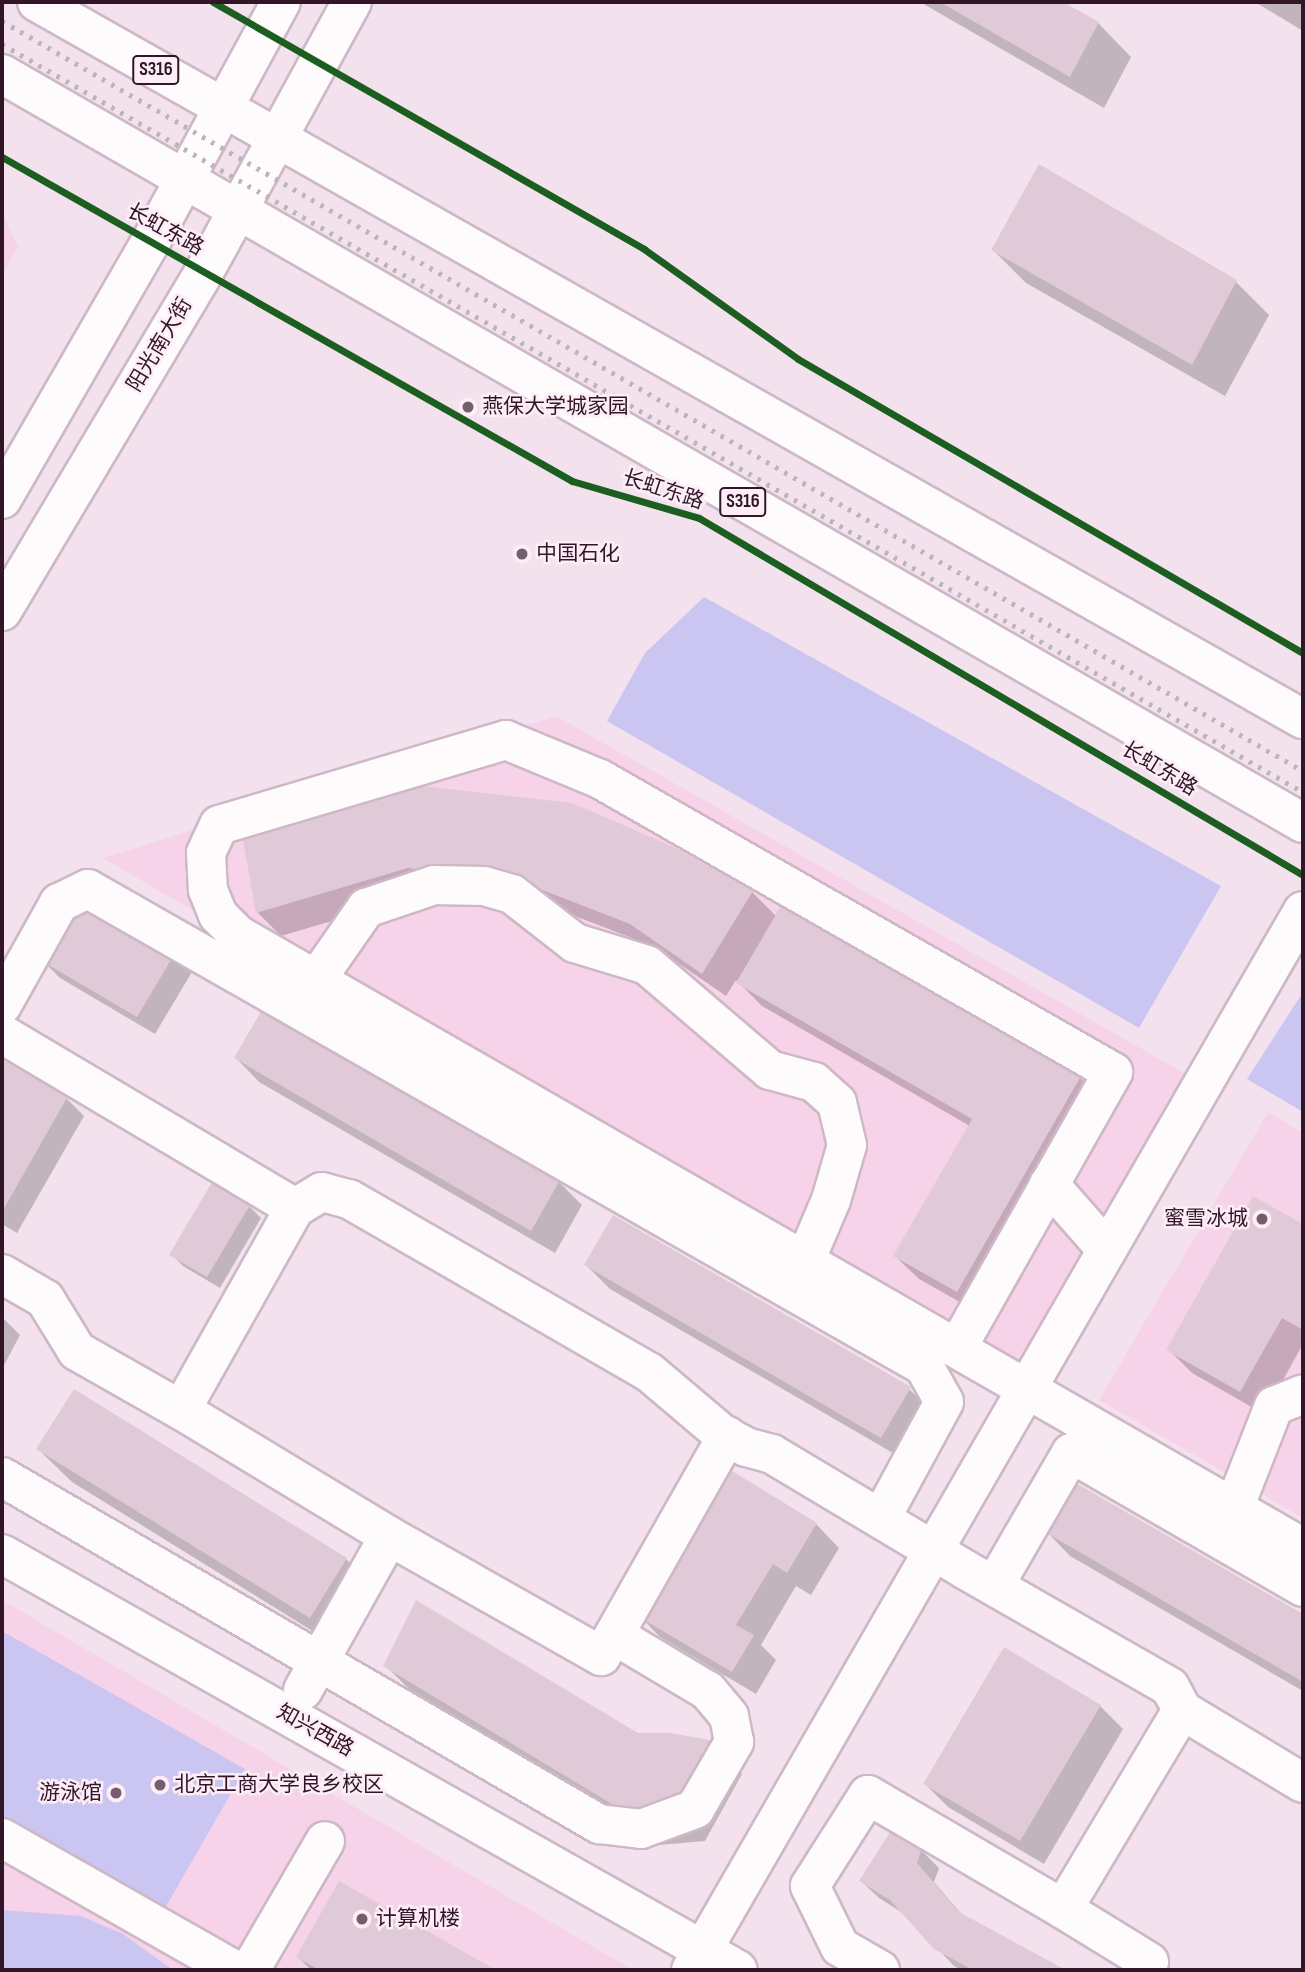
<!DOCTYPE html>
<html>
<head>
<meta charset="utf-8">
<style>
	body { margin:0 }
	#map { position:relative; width:1305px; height:1972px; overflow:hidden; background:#f3e2ed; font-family:"Sofia Sans Condensed","Noto Sans SC",sans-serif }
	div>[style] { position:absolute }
	.built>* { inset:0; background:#f7d3e9 }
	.green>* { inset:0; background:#cbc5f1 }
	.shadow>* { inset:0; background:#0003 }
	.building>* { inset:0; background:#e0cad8 }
	.roads { filter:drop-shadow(2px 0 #ceb8c6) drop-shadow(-2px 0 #ceb8c6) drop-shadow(0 2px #ceb8c6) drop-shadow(0 -2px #ceb8c6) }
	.minor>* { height:38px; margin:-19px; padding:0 19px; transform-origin:19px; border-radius:19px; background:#fdfbfc }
	.major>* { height:38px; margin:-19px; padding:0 19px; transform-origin:19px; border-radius:19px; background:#fdfbfc }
	.rail>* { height:5px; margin-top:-2.5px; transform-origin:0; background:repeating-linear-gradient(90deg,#bbb6b9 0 3.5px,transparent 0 10.5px) }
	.cycleway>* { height:7px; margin:-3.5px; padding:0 3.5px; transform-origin:3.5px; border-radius:3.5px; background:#1b5e20 }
	.dots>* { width:19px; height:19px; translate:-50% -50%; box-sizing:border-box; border:4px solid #fdedf7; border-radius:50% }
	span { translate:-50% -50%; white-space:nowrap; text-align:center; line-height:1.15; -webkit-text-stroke:5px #fdedf7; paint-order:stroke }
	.shield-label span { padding:2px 5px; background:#fdedf7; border:2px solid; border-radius:5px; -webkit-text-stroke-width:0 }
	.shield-label { font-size:19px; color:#321628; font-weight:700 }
	.street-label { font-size:21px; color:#321628 }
	.poi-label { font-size:21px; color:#321628 }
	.left { translate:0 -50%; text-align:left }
	.right { translate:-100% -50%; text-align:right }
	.frame { position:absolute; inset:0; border:4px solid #321628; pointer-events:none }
</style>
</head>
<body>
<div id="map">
	<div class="built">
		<div style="clip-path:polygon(2px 213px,18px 247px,2px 276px)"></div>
		<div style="clip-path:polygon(556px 716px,1188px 1075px,1007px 1387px,103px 858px)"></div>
		<div style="clip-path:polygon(1268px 1112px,1303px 1133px,1303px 1518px,1099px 1400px)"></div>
		<div style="clip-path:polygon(2px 1600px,633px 1970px,2px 1970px)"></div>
	</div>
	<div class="green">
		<div style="clip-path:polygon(704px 597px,1221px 886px,1139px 1028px,607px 721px,645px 653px)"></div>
		<div style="clip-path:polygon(1303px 992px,1303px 1112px,1247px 1079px)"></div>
		<div style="clip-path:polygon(2px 1631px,245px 1769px,164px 1910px,2px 1818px)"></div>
		<div style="clip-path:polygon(2px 1910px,81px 1916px,123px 1934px,173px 1970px,2px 1970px)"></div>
	</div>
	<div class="shadow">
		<div style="clip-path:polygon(920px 2px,1060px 2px,1098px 23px,1131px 57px,1104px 108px)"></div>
		<div style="clip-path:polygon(1255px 2px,1303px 2px,1303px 31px)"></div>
		<div style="clip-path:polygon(1040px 166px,1236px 282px,1269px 315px,1225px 396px,1026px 283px,993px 250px)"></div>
		<div style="clip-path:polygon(244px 836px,752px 892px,776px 916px,782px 906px,1080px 1078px,1104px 1101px,981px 1314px,919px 1279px,895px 1256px,970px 1126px,762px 1006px,736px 980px,726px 996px,655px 947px,552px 907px,433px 891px,281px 936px,258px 913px)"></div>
		<div style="clip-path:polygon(174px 955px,192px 972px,155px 1034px,60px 978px,42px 960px)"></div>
		<div style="clip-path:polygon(263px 1010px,559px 1182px,582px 1205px,555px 1253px,259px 1082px,236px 1058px)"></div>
		<div style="clip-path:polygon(2px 1061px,66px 1098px,84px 1116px,17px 1233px,2px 1224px)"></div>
		<div style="clip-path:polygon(1253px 1198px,1303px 1226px,1303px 1344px,1264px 1414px,1192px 1373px,1169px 1350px)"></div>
		<div style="clip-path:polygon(249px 1206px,261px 1218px,220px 1288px,183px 1266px,171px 1254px)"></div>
		<div style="clip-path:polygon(586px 1265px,909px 1389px,933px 1412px,905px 1460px,610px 1289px)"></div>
		<div style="clip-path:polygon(2px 1317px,20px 1335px,2px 1369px)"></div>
		<div style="clip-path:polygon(38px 1449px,346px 1559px,379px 1592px,343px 1650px,72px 1482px)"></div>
		<div style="clip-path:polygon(1075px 1484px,1303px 1616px,1303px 1691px,1070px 1556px,1047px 1532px)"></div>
		<div style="clip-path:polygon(816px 1524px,839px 1548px,811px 1595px,796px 1586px,761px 1645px,776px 1660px,756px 1694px,660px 1637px,637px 1613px)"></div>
		<div style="clip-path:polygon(385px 1665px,638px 1735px,709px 1741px,742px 1774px,705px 1841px,659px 1845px,418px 1698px)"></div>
		<div style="clip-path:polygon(1100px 1706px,1123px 1729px,1044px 1864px,948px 1807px,925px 1784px)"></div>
		<div style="clip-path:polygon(921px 1850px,939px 1868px,934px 1882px,963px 1916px,1063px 1970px,961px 1970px,954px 1966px,906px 1915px,879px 1898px,861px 1881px)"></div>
		<div style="clip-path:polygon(340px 1883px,493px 1970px,311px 1970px,298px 1957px)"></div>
	</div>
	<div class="building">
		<div style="clip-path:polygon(940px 2px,1063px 2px,1099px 22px,1070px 77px)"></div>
		<div style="clip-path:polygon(1039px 164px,1237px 280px,1192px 365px,991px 250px)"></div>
		<div style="clip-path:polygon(405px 784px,572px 803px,672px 846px,753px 891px,702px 974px,630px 924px,527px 884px,408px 868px,256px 913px,242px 835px)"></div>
		<div style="clip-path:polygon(78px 896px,175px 953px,137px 1017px,40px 960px)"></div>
		<div style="clip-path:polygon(782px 904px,1081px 1076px,957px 1292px,893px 1256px,972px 1119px,736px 983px)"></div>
		<div style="clip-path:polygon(263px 1008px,560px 1180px,531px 1231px,234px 1058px)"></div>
		<div style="clip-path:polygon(2px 1059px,68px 1096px,2px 1212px)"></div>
		<div style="clip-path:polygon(212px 1182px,250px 1205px,207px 1277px,169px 1255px)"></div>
		<div style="clip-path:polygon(1253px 1196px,1303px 1224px,1303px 1330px,1282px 1318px,1240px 1392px,1166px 1350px)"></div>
		<div style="clip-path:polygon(613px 1215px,911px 1387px,881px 1438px,584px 1265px)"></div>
		<div style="clip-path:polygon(74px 1389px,347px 1558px,310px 1618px,36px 1449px)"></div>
		<div style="clip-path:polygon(724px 1466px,817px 1523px,787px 1573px,773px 1564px,736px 1625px,754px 1635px,732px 1672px,634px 1614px)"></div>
		<div style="clip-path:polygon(1074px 1482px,1303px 1614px,1303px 1682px,1045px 1532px)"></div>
		<div style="clip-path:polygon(416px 1600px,638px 1733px,670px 1733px,710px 1740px,671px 1808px,625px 1812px,383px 1666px)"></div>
		<div style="clip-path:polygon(1004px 1647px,1101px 1705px,1020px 1841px,923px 1784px)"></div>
		<div style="clip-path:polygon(892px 1829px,922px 1848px,917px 1863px,959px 1912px,1066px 1970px,973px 1970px,934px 1949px,890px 1900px,859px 1881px)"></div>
		<div style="clip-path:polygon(339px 1881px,496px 1970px,319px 1970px,296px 1957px)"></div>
	</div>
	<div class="roads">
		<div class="minor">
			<div style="left:316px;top:980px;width:88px;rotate:-55.2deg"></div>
			<div style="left:366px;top:908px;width:72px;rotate:-18.7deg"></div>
			<div style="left:434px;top:885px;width:50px;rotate:1.1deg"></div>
			<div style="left:484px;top:886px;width:29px;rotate:16deg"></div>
			<div style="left:512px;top:894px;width:80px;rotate:37.9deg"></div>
			<div style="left:575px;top:943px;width:75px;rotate:17deg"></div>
			<div style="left:647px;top:965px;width:162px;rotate:40.5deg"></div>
			<div style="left:770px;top:1070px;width:46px;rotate:15.3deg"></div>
			<div style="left:814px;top:1082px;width:31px;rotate:42deg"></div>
			<div style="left:837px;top:1103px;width:43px;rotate:76.6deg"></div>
			<div style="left:847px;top:1145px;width:57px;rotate:106.2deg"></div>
			<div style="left:831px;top:1200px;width:66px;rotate:113.1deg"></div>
			<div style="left:2px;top:1005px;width:117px;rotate:-60.8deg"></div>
			<div style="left:59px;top:903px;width:32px;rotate:-26deg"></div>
			<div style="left:88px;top:889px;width:963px;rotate:29.71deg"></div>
			<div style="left:924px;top:1366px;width:41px;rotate:60.9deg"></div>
			<div style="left:944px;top:1402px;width:132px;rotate:118.5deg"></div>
			<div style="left:2px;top:1034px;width:341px;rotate:30.7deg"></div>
			<div style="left:1049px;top:1184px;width:88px;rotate:48.7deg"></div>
			<div style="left:2px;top:1274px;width:50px;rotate:30.2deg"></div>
			<div style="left:45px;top:1299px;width:61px;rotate:58.4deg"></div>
			<div style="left:77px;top:1351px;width:120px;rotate:29.6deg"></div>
			<div style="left:957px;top:1348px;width:317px;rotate:-60.5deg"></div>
			<div style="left:1113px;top:1072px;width:591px;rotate:-150.27deg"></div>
			<div style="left:600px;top:779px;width:102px;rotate:-157.5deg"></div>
			<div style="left:506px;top:740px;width:299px;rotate:163.5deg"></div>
			<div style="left:219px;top:825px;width:31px;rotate:115deg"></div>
			<div style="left:206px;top:853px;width:37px;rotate:87deg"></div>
			<div style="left:208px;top:890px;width:27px;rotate:68deg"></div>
			<div style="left:218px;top:915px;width:28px;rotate:45deg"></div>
			<div style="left:238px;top:935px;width:1229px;rotate:29.92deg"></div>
			<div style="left:2px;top:1477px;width:691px;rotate:30.17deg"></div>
			<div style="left:599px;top:1824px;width:42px;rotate:6.8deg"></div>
			<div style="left:641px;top:1829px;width:58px;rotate:-20.3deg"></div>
			<div style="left:695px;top:1809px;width:78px;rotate:-59.8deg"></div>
			<div style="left:734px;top:1742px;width:26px;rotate:-101deg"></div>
			<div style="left:729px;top:1716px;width:33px;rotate:-130deg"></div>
			<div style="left:708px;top:1691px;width:109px;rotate:-149.2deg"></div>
			<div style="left:614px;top:1635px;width:229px;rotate:-60.4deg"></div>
			<div style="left:1234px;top:1508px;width:110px;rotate:-68.6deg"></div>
			<div style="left:1274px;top:1406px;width:31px;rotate:-22deg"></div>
			<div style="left:389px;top:1536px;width:244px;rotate:29.5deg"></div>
			<div style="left:601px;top:1656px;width:25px;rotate:-58deg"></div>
			<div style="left:2px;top:1554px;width:845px;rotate:29.48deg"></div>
			<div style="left:994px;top:1586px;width:154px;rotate:-59.9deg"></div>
			<div style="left:1071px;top:1453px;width:268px;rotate:30deg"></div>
			<div style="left:303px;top:1690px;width:176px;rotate:-60.8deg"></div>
			<div style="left:389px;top:1536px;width:243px;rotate:-148.8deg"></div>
			<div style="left:181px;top:1410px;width:232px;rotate:-60.6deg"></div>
			<div style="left:295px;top:1208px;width:31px;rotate:-31deg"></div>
			<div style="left:322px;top:1192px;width:28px;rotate:15deg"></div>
			<div style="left:349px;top:1199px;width:346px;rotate:30deg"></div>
			<div style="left:649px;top:1372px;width:96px;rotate:40.3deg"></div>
			<div style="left:722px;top:1434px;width:27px;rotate:28deg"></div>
			<div style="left:746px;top:1447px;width:27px;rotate:15deg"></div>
			<div style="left:772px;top:1454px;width:224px;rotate:30.9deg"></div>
			<div style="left:964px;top:1569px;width:237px;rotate:29.8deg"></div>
			<div style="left:1170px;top:1687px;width:26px;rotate:62deg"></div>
			<div style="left:1182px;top:1710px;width:141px;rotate:31.1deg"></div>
			<div style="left:2px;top:1838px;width:267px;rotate:29.6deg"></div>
			<div style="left:1063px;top:1909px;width:101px;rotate:31.6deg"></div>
			<div style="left:250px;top:1970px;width:149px;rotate:-59.8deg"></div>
			<div style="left:691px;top:1970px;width:1223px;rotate:-59.98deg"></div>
			<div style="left:880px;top:1970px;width:46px;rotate:-150.1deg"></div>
			<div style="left:840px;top:1947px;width:68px;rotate:-116.2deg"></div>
			<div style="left:810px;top:1886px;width:108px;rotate:-57.5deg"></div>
			<div style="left:868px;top:1795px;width:226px;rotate:30.3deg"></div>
			<div style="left:1063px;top:1909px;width:232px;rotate:-59.1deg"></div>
		</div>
		<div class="major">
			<div style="left:37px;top:2px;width:1455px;rotate:29.53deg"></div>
			<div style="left:2px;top:74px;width:1501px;rotate:29.93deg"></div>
			<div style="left:2px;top:499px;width:296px;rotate:-60deg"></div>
			<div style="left:150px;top:243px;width:274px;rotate:-61.5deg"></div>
			<div style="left:2px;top:611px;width:395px;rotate:-59.2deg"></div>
			<div style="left:204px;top:272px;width:308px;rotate:-61.3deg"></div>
		</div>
	</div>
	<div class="rail">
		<div style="left:2px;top:21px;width:1502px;rotate:29.96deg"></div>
		<div style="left:2px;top:44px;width:1501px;rotate:29.9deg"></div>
	</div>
	<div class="cycleway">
		<div style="left:213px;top:2px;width:497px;rotate:29.8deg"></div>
		<div style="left:644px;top:249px;width:189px;rotate:35.5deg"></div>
		<div style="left:798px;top:359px;width:584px;rotate:30.21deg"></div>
		<div style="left:2px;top:157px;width:656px;rotate:29.61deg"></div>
		<div style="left:572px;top:481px;width:132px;rotate:16.2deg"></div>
		<div style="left:699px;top:518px;width:702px;rotate:30.59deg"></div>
	</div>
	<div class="dots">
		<div style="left:468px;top:407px;background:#765d6d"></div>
		<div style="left:522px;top:554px;background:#765d6d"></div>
		<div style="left:1262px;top:1219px;background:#765d6d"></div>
		<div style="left:160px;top:1785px;background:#765d6d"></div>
		<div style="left:116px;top:1793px;background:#765d6d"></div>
		<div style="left:362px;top:1919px;background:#765d6d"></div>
	</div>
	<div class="shield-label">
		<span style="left:156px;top:70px">S316</span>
		<span style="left:743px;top:502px">S316</span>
	</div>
	<div class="street-label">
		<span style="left:165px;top:230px;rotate:29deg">长虹东路</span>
		<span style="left:160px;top:345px;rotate:-59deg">阳光南大街</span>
		<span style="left:663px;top:490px;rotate:18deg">长虹东路</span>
		<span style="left:1159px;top:769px;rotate:31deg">长虹东路</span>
		<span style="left:315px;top:1731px;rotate:29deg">知兴西路</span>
	</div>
	<div class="poi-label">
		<span class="left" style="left:482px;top:407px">燕保大学城家园</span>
		<span class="left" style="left:536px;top:554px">中国石化</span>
		<span class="right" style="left:1248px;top:1219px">蜜雪冰城</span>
		<span class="left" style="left:174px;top:1785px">北京工商大学良乡校区</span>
		<span class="right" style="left:102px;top:1793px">游泳馆</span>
		<span class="left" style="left:376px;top:1919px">计算机楼</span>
	</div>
	<div class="frame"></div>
</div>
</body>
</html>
